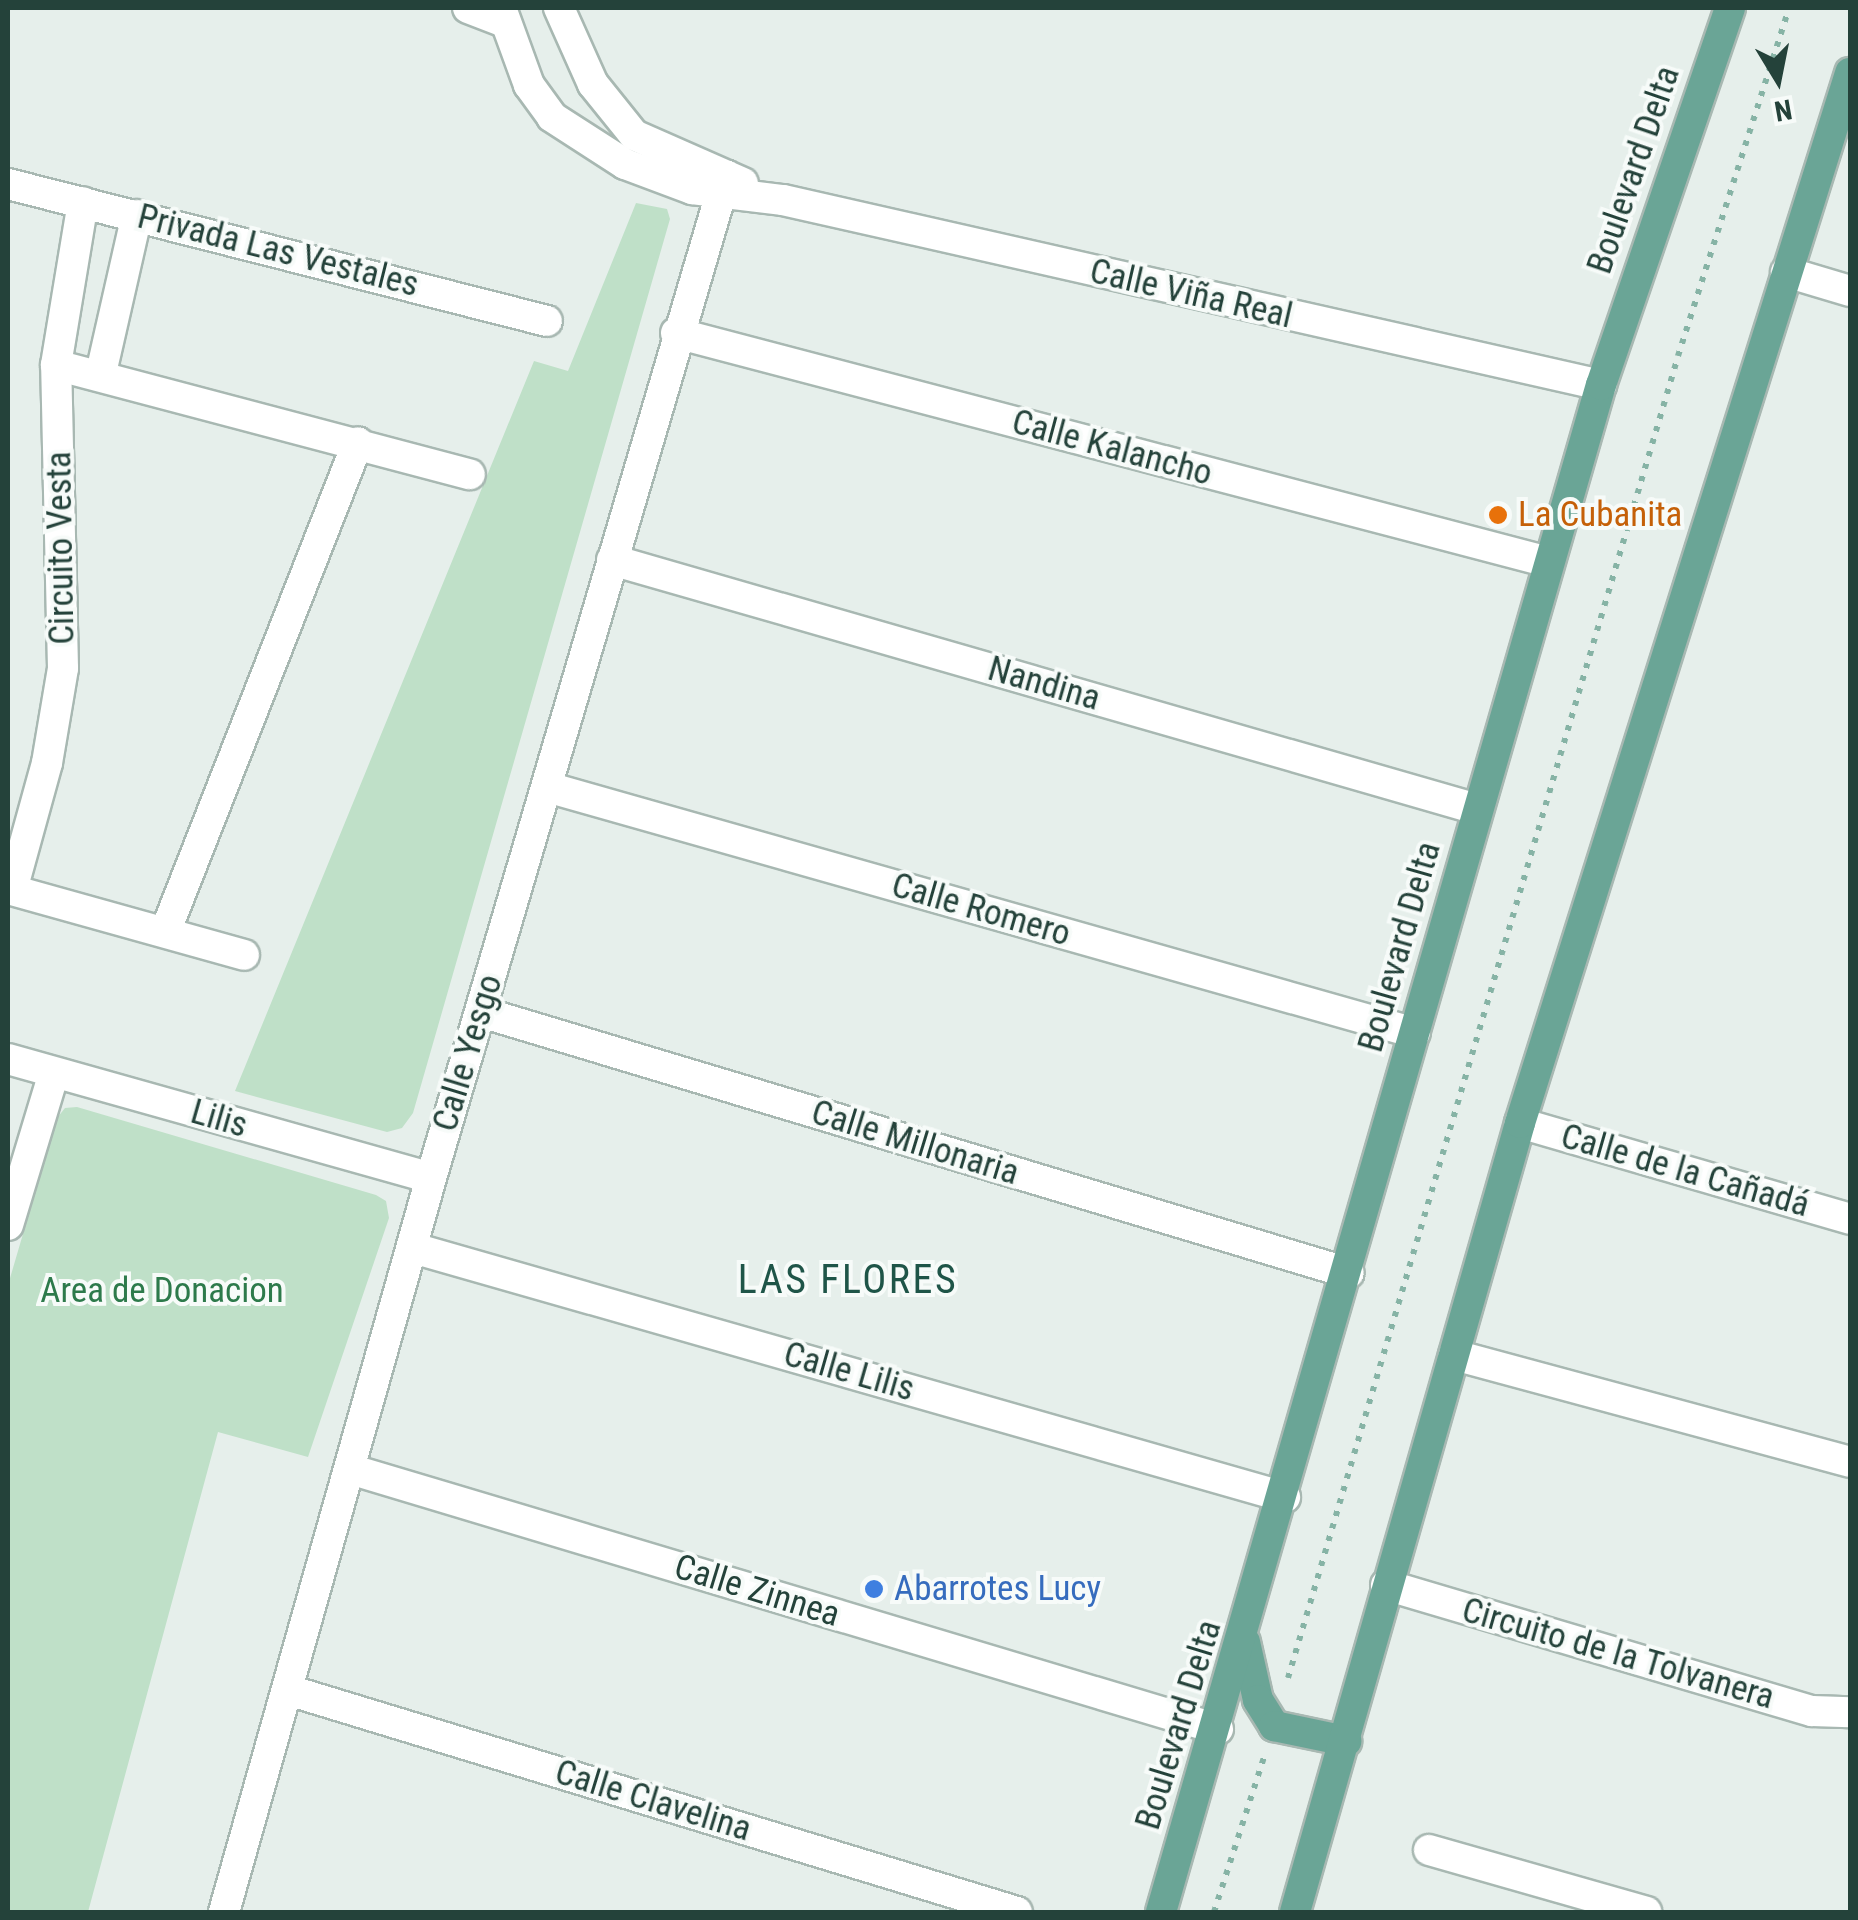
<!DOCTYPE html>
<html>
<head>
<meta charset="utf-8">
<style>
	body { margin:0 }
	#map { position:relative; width:1858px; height:1920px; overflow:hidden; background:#e6efeb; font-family:"Roboto Condensed",sans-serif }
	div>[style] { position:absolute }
	.green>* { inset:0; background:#bfe0c8 }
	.path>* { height:6px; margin-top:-3px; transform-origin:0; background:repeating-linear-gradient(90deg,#86b3a5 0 5px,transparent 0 13px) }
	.roads { filter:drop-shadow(2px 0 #a8b8b2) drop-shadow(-2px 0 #a8b8b2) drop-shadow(0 2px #a8b8b2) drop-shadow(0 -2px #a8b8b2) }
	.minor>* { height:30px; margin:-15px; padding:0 15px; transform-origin:15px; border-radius:15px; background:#fff }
	.major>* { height:30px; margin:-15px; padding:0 15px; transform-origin:15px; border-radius:15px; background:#6aa596 }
	.dots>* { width:28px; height:28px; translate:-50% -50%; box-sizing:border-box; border:5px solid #f7fbf9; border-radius:50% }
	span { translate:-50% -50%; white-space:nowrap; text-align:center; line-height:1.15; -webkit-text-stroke:8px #f7fbf9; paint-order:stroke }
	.street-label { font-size:35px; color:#24423a }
	.food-label { font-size:35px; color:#c56008 }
	.left { translate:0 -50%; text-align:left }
	.park-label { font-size:35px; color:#2d7a4b }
	.shop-label { font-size:35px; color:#366cbe }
	.quarter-label { font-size:40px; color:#1f5548; letter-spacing:2.5px }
	.frame { position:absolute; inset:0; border:10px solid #24423a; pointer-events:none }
	.north { position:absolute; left:1728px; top:30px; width:100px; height:100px; -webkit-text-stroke:8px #f7fbf9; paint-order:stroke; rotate:170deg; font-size:28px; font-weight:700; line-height:40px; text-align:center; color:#24423a }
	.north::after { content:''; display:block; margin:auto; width:35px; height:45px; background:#24423a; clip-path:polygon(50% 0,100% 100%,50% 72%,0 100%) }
</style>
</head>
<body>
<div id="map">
	<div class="green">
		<div style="clip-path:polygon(636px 203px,667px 209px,670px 219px,413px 1113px,402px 1128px,387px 1132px,235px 1091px,534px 361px,568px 371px)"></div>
		<div style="clip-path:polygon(77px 1107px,376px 1195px,386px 1201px,389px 1218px,308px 1457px,218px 1432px,88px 1912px,8px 1912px,8px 1285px,57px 1118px,65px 1108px)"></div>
	</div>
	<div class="path">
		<div style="left:1288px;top:1678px;width:1378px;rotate:-73.56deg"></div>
		<div style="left:1678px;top:356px;width:365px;rotate:-72.3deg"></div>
		<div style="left:1214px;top:1912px;width:163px;rotate:-72.1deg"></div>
	</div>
	<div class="roads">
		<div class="minor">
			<div style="left:468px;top:8px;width:39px;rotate:21deg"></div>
			<div style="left:501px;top:8px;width:82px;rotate:70deg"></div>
			<div style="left:529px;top:85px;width:39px;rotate:54deg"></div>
			<div style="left:552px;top:117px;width:87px;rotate:32.8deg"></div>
			<div style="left:625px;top:164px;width:72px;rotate:20.5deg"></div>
			<div style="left:692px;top:189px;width:92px;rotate:6.9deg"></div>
			<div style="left:783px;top:200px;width:839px;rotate:12.74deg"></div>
			<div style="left:559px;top:8px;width:83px;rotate:65.9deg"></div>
			<div style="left:593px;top:84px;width:65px;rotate:51.2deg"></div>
			<div style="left:634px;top:135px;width:119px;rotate:23.8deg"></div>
			<div style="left:8px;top:184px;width:556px;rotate:14.26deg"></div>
			<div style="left:1786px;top:272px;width:67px;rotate:16.5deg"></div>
			<div style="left:676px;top:333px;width:902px;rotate:14.71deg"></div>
			<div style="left:56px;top:365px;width:428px;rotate:14.8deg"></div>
			<div style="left:101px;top:373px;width:162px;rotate:-77.2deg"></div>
			<div style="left:612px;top:560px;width:900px;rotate:16.06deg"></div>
			<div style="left:547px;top:787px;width:902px;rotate:15.82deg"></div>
			<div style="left:8px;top:889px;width:245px;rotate:15.6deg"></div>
			<div style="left:12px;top:890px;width:132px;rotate:-74.6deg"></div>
			<div style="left:47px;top:763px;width:96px;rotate:-80.4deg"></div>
			<div style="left:63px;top:668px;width:303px;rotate:-91.3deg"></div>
			<div style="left:56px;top:365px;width:165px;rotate:-80.6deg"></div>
			<div style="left:166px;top:930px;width:524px;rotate:-68.52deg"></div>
			<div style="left:481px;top:1012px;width:906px;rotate:16.74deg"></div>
			<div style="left:8px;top:1059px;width:439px;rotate:15.7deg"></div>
			<div style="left:1520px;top:1123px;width:344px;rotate:16.2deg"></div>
			<div style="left:8px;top:1225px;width:159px;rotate:-73.2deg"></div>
			<div style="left:413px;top:1248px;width:907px;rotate:15.94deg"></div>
			<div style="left:1454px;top:1355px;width:410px;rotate:15.1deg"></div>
			<div style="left:353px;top:1470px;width:903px;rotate:16.67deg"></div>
			<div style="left:1386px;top:1585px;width:444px;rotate:16.5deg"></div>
			<div style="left:1812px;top:1711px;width:38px;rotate:2deg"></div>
			<div style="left:288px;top:1690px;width:762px;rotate:16.94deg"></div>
			<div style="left:1429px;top:1850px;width:226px;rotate:15.9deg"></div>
			<div style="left:224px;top:1912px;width:763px;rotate:-74.25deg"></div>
			<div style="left:431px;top:1178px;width:1045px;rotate:-73.59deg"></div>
		</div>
		<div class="major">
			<div style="left:1245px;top:1642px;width:59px;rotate:77.4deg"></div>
			<div style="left:1258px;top:1700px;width:31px;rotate:58deg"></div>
			<div style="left:1274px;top:1726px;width:74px;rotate:11.8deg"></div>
			<div style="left:1161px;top:1912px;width:1589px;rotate:-73.93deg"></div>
			<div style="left:1601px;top:385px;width:398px;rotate:-71.1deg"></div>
			<div style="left:1295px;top:1912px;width:820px;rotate:-74.08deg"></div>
			<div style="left:1520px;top:1123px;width:1101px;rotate:-72.55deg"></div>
		</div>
	</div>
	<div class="dots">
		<div style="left:1498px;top:515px;background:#e8710a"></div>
		<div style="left:874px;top:1589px;background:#3f7fe0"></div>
	</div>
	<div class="street-label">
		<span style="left:1634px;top:170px;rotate:-71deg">Boulevard Delta</span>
		<span style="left:278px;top:251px;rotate:14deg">Privada Las Vestales</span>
		<span style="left:1191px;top:294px;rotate:13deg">Calle Viña Real</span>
		<span style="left:1112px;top:448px;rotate:15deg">Calle Kalancho</span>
		<span style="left:61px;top:548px;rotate:-91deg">Circuito Vesta</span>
		<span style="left:1044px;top:684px;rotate:16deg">Nandina</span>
		<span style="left:981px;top:910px;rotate:16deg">Calle Romero</span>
		<span style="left:1400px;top:947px;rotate:-74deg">Boulevard Delta</span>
		<span style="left:468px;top:1053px;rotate:-73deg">Calle Yesgo</span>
		<span style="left:219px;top:1119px;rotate:16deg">Lilis</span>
		<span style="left:915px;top:1143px;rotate:17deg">Calle Millonaria</span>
		<span style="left:1685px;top:1171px;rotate:16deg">Calle de la Cañadá</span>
		<span style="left:849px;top:1372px;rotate:16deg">Calle Lilis</span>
		<span style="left:757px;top:1591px;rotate:17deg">Calle Zinnea</span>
		<span style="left:1618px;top:1654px;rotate:16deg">Circuito de la Tolvanera</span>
		<span style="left:1179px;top:1725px;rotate:-73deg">Boulevard Delta</span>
		<span style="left:653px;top:1801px;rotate:17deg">Calle Clavelina</span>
	</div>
	<div class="food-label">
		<span class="left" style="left:1518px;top:515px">La Cubanita</span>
	</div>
	<div class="park-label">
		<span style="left:162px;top:1291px">Area de Donacion</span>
	</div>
	<div class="shop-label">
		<span class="left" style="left:894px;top:1589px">Abarrotes Lucy</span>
	</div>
	<div class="quarter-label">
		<span style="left:848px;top:1280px">LAS FLORES</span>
	</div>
	<div class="frame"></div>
	<div class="north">N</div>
</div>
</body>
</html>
